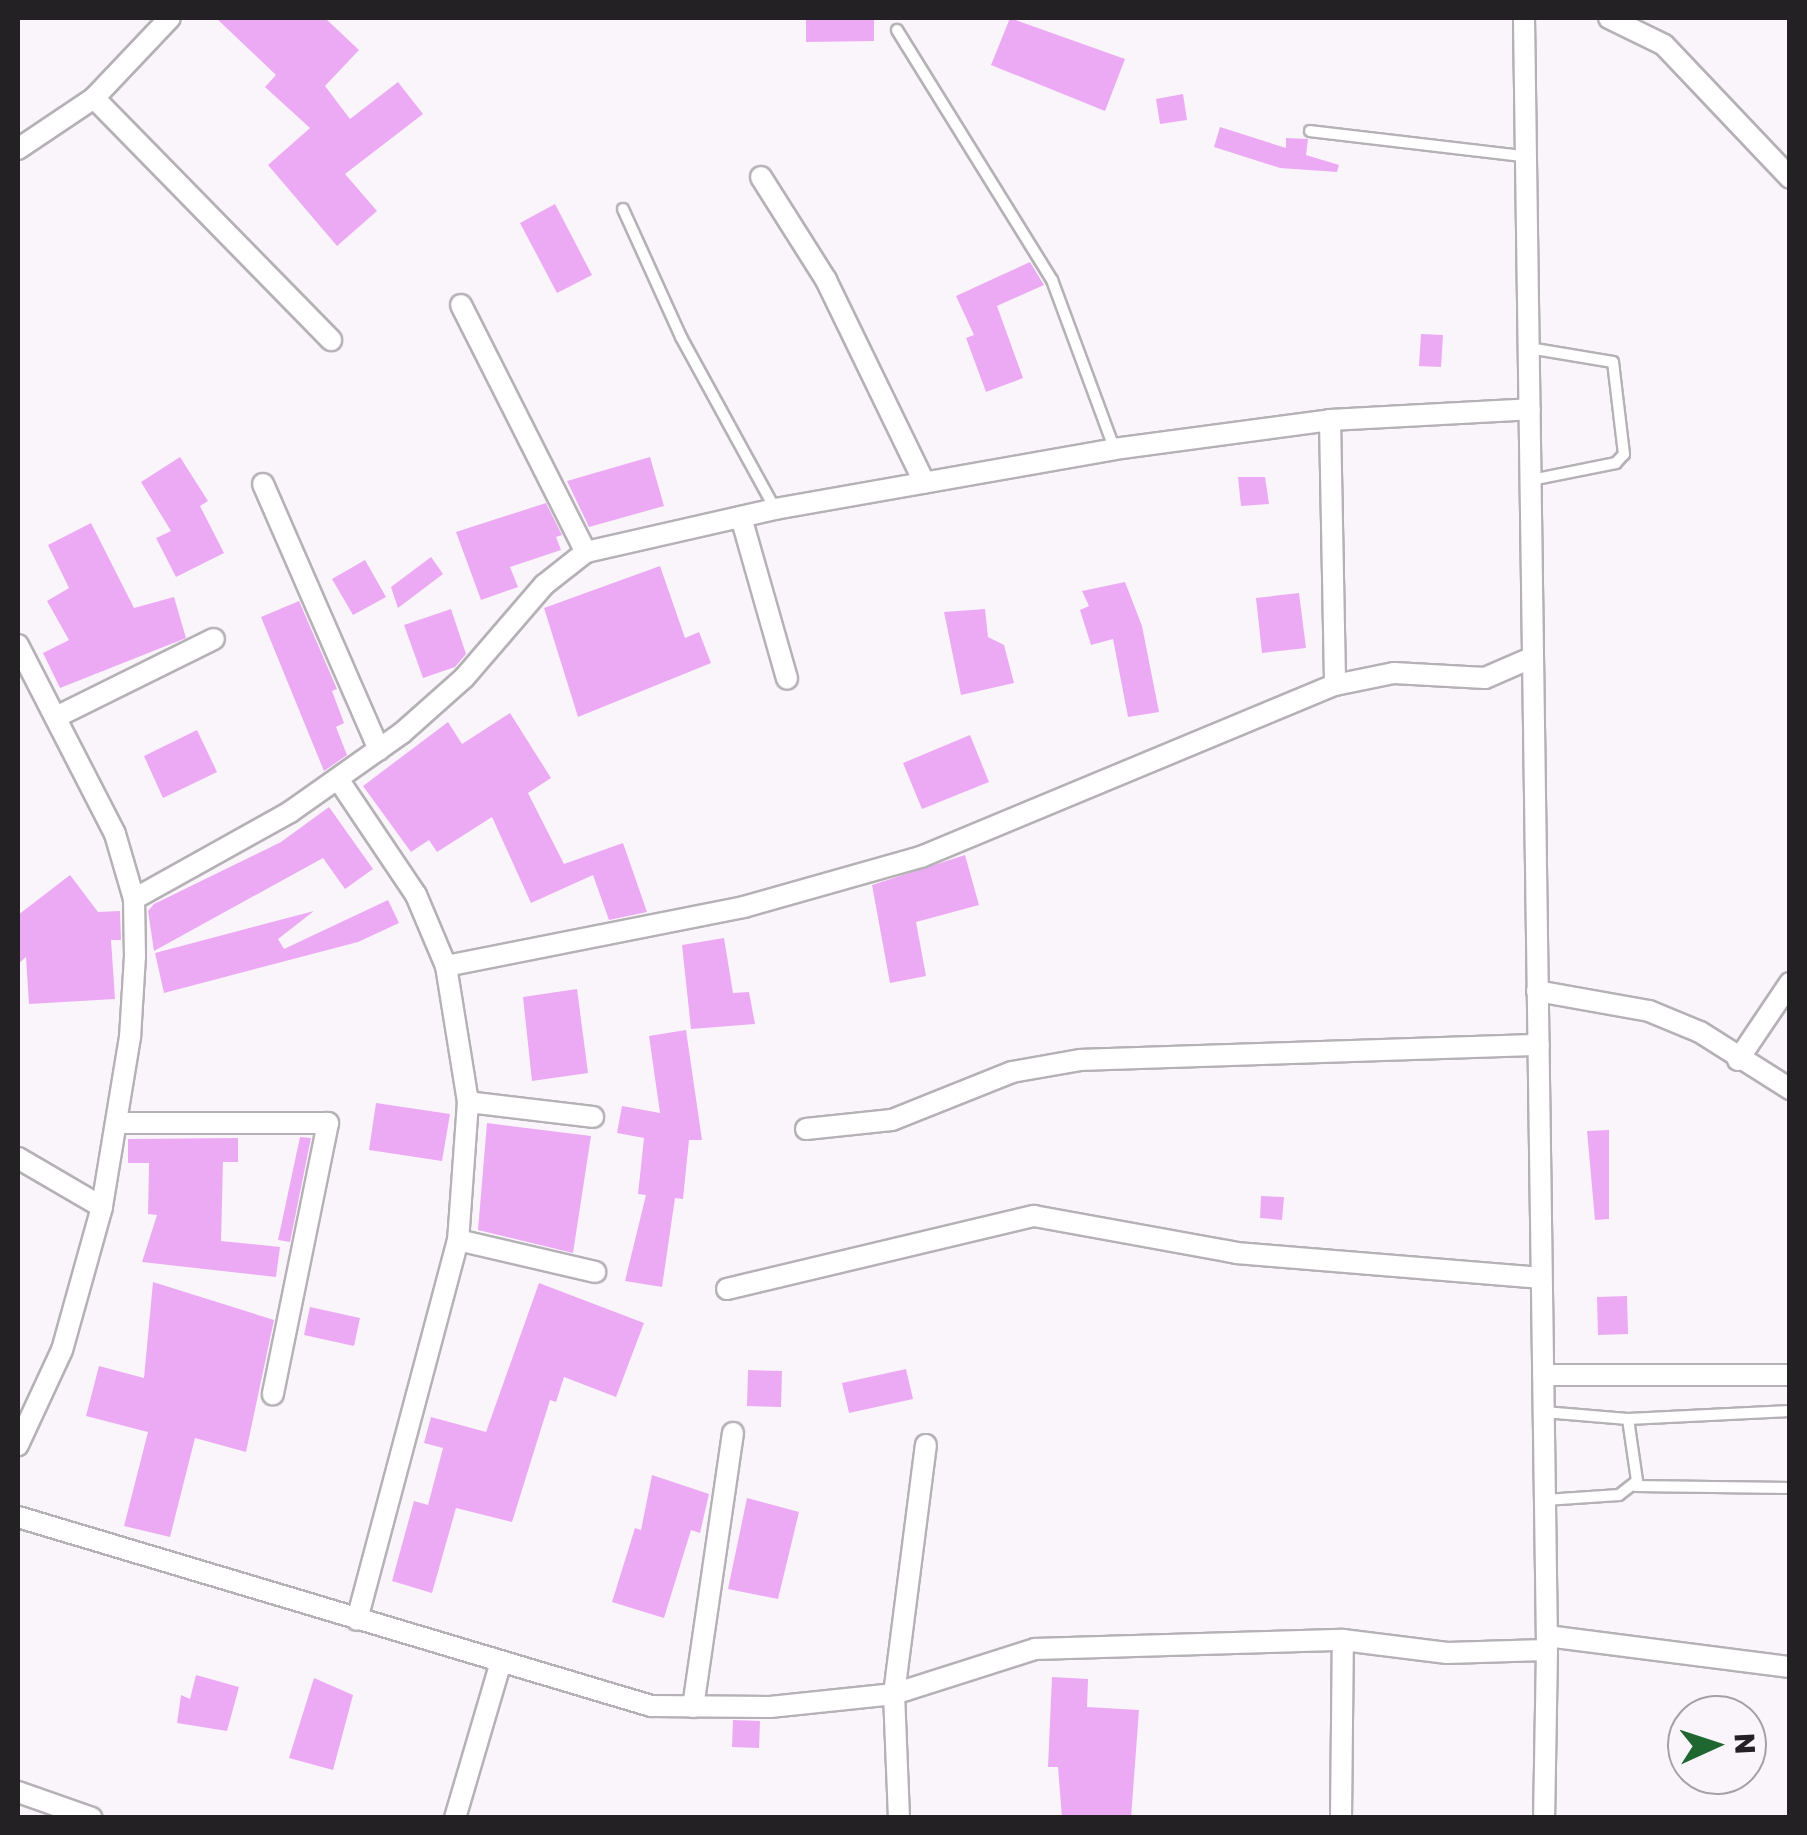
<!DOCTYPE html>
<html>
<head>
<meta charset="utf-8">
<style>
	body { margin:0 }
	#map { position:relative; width:1807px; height:1835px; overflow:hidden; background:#faf5fa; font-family:"Golos Text",sans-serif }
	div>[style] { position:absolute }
	.building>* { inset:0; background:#ecaaf4 }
	.roads { filter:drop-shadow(2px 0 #b5b1b6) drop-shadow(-2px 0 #b5b1b6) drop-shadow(0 2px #b5b1b6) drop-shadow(0 -2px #b5b1b6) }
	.service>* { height:10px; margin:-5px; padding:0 5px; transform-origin:5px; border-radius:5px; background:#fff }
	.minor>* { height:20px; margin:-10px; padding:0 10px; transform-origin:10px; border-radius:10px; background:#fff }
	span { translate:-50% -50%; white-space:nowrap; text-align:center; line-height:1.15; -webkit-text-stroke:10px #faf5fa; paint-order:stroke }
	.frame { position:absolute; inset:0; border:20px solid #232123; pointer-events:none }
	.north { position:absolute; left:1667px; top:1695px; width:100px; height:100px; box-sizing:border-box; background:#faf5fa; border:2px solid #a4a0a4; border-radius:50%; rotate:87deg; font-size:28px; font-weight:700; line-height:40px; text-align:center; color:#232123 }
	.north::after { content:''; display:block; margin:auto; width:35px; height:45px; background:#206631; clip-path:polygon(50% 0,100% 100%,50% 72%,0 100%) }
</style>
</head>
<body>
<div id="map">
	<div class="building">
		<div style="clip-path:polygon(216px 18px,325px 18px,359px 50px,325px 86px,350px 119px,398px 82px,423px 114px,345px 174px,377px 211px,337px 246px,268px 165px,310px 128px,265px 87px,276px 75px)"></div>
		<div style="clip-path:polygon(806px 18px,874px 18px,874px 41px,806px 42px)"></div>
		<div style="clip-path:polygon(1010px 18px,1125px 59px,1105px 111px,991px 65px)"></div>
		<div style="clip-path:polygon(1183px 94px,1187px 120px,1160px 124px,1156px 99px)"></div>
		<div style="clip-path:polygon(1220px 127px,1286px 148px,1286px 138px,1308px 139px,1306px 155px,1339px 165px,1337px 172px,1280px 168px,1214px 147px)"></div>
		<div style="clip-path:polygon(555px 204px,592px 275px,557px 293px,520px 223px)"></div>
		<div style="clip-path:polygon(1030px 262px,1044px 285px,997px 306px,1023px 378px,986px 392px,966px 338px,974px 335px,956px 296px)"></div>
		<div style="clip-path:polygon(1421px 334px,1443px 335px,1441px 367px,1419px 366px)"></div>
		<div style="clip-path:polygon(180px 457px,208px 501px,200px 506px,224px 553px,176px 577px,156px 538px,171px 531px,141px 482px)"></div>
		<div style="clip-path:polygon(650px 457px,664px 506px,589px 527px,567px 481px)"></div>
		<div style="clip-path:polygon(1238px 477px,1265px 477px,1269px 504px,1241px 506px)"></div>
		<div style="clip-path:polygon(546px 503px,562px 535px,556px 537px,561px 550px,510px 567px,518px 587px,481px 600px,456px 532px)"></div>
		<div style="clip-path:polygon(91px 523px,134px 608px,174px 597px,186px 638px,60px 688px,43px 653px,69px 640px,47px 601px,69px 588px,48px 545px)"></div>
		<div style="clip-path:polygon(431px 557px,443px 574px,398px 608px,391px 587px)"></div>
		<div style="clip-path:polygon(365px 560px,386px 597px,353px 615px,332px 579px)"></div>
		<div style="clip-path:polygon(660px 566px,685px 638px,699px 632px,711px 663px,578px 717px,544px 608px)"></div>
		<div style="clip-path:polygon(1125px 582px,1142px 626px,1159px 712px,1128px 717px,1113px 639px,1091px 645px,1080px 610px,1089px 606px,1082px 591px)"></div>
		<div style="clip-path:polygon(1299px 593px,1306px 648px,1262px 653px,1256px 598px)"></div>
		<div style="clip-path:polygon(299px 601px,337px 689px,332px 691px,344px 723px,336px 727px,347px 755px,324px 771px,261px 617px)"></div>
		<div style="clip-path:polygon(451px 609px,466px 654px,455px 667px,423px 678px,404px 625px)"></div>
		<div style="clip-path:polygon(985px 609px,988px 637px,1004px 645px,1014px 683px,961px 695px,944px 612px)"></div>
		<div style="clip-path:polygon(510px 713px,551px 778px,528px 793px,564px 864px,623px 843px,647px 912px,609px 920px,593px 875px,531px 903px,492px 817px,437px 852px,429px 840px,411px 852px,363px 786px,448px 722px,462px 744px)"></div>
		<div style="clip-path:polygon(197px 730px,217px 772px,163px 798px,144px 756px)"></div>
		<div style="clip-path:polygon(970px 735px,989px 782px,922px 809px,903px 763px)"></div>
		<div style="clip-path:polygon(329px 807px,373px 869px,345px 889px,323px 858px,154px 951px,148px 911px,154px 904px,281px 842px)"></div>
		<div style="clip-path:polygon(965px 855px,979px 905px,916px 922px,926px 976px,890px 983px,872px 885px)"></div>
		<div style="clip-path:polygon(70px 875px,98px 912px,120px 911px,121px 940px,111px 940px,115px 999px,29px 1004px,26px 957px,18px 964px,18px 915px)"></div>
		<div style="clip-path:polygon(388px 900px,399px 923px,358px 942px,164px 993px,155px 953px,314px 911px,278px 939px,284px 949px)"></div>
		<div style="clip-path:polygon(724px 938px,733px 993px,749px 992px,755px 1024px,691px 1029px,682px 945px)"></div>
		<div style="clip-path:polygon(577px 989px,588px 1073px,532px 1081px,523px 997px)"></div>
		<div style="clip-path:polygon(686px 1030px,702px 1140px,689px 1140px,683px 1199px,675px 1198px,662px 1287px,625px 1281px,646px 1195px,638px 1194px,644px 1138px,617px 1133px,622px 1106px,660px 1113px,649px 1036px)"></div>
		<div style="clip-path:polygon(376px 1103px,450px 1114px,442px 1161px,369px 1150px)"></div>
		<div style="clip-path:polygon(487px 1123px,591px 1136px,573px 1253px,478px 1230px)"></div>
		<div style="clip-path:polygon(1609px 1130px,1609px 1219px,1595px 1220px,1587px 1131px)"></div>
		<div style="clip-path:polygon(300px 1137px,311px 1138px,290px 1242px,278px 1240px)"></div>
		<div style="clip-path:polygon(238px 1138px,238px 1162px,223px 1162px,221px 1241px,280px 1247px,276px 1277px,142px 1262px,157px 1215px,148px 1214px,149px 1163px,128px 1163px,128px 1139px)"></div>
		<div style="clip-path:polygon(1261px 1196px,1284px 1197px,1282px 1220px,1260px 1218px)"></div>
		<div style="clip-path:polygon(153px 1282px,274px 1320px,246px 1452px,195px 1438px,170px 1537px,124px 1526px,148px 1432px,86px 1416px,99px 1366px,144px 1378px)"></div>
		<div style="clip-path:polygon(539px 1283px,644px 1323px,616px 1397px,564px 1377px,556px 1402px,550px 1400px,512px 1522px,456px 1508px,432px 1593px,392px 1581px,414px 1501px,428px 1505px,443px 1448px,424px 1443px,431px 1417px,486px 1432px)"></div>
		<div style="clip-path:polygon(1627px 1296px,1628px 1334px,1598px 1335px,1597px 1297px)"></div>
		<div style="clip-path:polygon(310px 1307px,360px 1318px,354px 1346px,304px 1335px)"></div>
		<div style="clip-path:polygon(906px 1369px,913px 1399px,849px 1413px,842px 1383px)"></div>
		<div style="clip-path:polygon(748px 1370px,782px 1371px,781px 1407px,747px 1406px)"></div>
		<div style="clip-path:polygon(652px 1475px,709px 1494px,700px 1533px,691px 1530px,664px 1618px,612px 1602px,635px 1528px,641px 1530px)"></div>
		<div style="clip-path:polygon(747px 1498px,799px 1512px,778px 1599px,728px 1589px)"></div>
		<div style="clip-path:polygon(196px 1675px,239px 1687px,227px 1731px,177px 1723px,181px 1695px,190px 1699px)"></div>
		<div style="clip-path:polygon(1052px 1677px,1088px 1679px,1087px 1707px,1139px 1710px,1131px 1818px,1062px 1818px,1058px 1767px,1048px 1767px)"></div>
		<div style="clip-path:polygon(314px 1678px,353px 1695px,333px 1770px,289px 1758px)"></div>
		<div style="clip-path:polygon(733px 1720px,760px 1721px,759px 1748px,732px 1747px)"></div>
	</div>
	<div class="roads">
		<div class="service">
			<div style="left:897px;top:30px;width:294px;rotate:58.2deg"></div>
			<div style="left:1052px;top:280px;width:179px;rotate:69.7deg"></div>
			<div style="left:1310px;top:131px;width:215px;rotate:6.7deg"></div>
			<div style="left:623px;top:209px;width:141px;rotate:65.6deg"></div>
			<div style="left:681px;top:337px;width:196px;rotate:61.3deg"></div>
			<div style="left:1529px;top:348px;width:85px;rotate:9.5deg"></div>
			<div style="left:1613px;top:362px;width:93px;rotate:83.2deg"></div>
			<div style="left:1624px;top:454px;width:12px;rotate:132deg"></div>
			<div style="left:1616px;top:463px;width:87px;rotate:168.7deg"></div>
			<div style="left:1544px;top:1412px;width:84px;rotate:4.8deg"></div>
			<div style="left:1628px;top:1419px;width:63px;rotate:81.7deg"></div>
			<div style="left:1637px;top:1481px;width:23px;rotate:142deg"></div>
			<div style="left:1619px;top:1495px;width:74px;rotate:176.1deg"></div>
			<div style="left:1628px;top:1419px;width:162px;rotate:-2.8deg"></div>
			<div style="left:1635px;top:1486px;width:155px;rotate:0.7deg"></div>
		</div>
		<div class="minor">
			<div style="left:1524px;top:18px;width:1632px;rotate:89.19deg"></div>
			<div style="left:1547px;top:1650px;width:168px;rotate:91deg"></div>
			<div style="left:1609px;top:18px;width:61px;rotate:26.1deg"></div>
			<div style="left:1664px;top:45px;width:183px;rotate:46.5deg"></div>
			<div style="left:94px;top:98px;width:339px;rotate:45.6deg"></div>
			<div style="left:18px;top:149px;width:92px;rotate:-33.9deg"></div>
			<div style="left:94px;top:98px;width:110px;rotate:-46.5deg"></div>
			<div style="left:761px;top:177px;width:122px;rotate:57.7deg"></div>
			<div style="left:826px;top:280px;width:225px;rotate:64.1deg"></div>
			<div style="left:461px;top:305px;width:277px;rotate:63.2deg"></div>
			<div style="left:1330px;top:420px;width:265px;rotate:88.9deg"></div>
			<div style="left:263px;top:484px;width:290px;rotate:66.4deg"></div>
			<div style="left:741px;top:517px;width:168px;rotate:74.1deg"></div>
			<div style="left:18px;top:645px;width:212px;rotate:62.8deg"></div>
			<div style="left:115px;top:834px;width:68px;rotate:73.7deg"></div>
			<div style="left:134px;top:899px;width:57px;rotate:89deg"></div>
			<div style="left:135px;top:956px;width:81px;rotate:93.5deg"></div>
			<div style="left:130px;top:1037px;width:172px;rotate:99.4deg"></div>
			<div style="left:102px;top:1207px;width:148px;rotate:105.6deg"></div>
			<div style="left:62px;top:1350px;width:105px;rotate:114.9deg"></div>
			<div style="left:56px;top:717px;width:176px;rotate:-26.3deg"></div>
			<div style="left:338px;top:779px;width:140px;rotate:56.1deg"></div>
			<div style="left:416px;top:895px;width:77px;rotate:67.1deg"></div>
			<div style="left:446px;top:966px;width:138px;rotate:80.8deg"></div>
			<div style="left:468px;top:1102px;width:138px;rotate:94.1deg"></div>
			<div style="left:458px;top:1240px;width:393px;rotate:104.9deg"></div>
			<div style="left:134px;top:899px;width:179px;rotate:-29.1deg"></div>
			<div style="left:290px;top:812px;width:137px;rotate:-35.2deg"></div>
			<div style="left:402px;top:733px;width:83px;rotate:-41.6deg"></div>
			<div style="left:464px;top:678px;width:123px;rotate:-49.3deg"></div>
			<div style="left:544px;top:585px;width:53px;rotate:-38.2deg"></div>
			<div style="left:586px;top:552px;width:194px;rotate:-12.8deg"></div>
			<div style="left:775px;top:509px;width:344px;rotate:-10deg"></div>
			<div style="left:1114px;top:449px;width:218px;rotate:-7.6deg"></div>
			<div style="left:1330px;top:420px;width:200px;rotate:-3.1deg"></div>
			<div style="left:446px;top:966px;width:304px;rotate:-11.2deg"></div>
			<div style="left:744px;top:907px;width:184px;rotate:-15.8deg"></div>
			<div style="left:921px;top:857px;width:448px;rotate:-22.6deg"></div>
			<div style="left:1335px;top:685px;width:60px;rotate:-11.5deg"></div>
			<div style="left:1394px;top:673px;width:91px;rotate:3.1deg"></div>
			<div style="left:1485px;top:678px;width:48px;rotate:-23.4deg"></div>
			<div style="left:1537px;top:991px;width:114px;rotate:10.1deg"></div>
			<div style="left:1649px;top:1011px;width:55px;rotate:22.4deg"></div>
			<div style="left:1700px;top:1032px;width:107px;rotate:32.3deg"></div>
			<div style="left:1738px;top:1060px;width:93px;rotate:-56deg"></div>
			<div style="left:468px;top:1102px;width:126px;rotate:6.8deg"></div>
			<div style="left:118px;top:1123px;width:210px"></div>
			<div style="left:328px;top:1123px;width:277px;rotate:101.5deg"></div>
			<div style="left:806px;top:1129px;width:86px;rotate:-6deg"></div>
			<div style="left:892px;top:1120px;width:129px;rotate:-21.8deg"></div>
			<div style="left:1012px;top:1072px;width:70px;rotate:-9.9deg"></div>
			<div style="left:1081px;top:1060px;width:458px;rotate:-1.9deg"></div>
			<div style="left:18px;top:1158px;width:97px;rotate:30.3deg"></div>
			<div style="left:458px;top:1240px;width:141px;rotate:13.1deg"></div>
			<div style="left:727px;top:1289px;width:316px;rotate:-13.4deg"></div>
			<div style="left:1034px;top:1216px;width:206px;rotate:10.3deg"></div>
			<div style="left:1237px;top:1253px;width:305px;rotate:4.7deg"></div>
			<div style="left:1543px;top:1375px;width:247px"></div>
			<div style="left:18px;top:1517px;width:661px;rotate:16.62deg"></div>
			<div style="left:651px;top:1706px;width:119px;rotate:0.5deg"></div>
			<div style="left:770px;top:1707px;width:125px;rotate:-6deg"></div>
			<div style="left:894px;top:1694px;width:148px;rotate:-17.7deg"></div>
			<div style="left:1035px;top:1649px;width:308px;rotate:-1.7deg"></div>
			<div style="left:1343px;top:1640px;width:105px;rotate:7.1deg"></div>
			<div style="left:1447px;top:1653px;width:100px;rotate:-1.7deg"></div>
			<div style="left:1547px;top:1636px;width:245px;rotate:7.3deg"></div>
			<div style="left:693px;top:1707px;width:277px;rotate:-81.7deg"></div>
			<div style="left:18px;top:1792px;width:78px;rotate:19.4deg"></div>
			<div style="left:455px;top:1818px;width:163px;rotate:-73.6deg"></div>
			<div style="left:899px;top:1818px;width:124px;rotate:-92.3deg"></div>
			<div style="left:894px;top:1694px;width:251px;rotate:-82.7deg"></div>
			<div style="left:1341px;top:1818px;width:178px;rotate:-89.4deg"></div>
		</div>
	</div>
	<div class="frame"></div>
	<div class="north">N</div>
</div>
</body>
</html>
